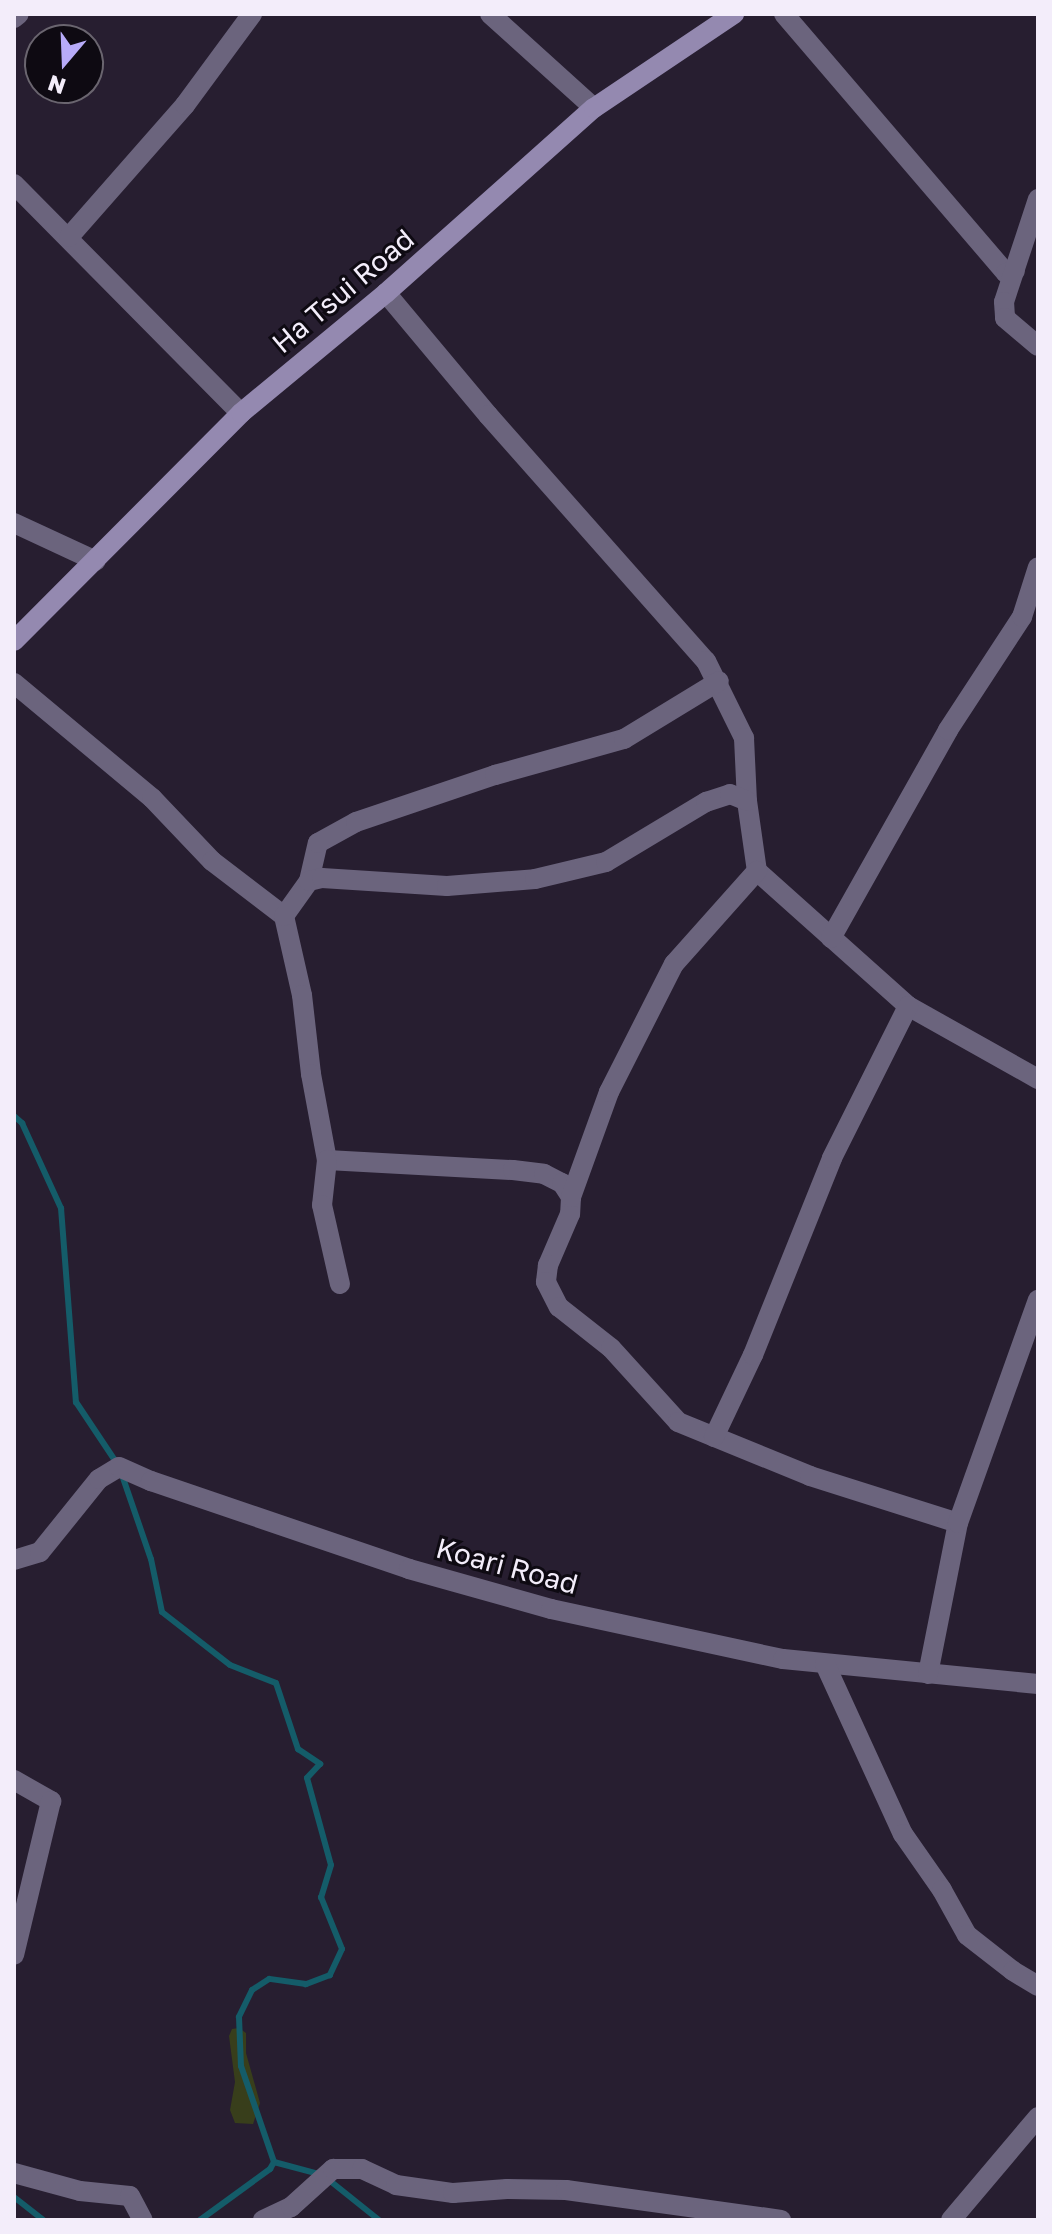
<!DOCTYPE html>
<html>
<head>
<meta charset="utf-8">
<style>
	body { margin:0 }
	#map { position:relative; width:1052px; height:2234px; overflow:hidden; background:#271e30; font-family:"Golos Text",sans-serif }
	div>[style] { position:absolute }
	.green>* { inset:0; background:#383e1b }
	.stream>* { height:6px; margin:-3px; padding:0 3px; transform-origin:3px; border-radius:3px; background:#145c69 }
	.street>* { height:20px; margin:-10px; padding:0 10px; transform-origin:10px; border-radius:10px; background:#6b647d }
	.secondary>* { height:20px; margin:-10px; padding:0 10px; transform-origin:10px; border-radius:10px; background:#9489b0 }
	span { translate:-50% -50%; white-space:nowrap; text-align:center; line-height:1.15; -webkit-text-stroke:6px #0e0a12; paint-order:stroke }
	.street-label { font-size:28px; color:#f3edfa }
	.frame { position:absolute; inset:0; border:16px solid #f3edfa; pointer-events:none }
	.north { position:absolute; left:24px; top:24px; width:80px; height:80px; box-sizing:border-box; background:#0e0a12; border:2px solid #6a656f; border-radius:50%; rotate:199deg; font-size:22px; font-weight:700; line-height:32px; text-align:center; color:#f3edfa }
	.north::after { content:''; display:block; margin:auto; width:28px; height:36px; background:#b7abf8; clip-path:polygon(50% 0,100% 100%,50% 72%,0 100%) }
</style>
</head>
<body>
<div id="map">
	<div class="green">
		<div style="clip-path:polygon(239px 2028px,246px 2033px,246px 2053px,260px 2103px,253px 2124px,235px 2123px,230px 2110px,235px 2082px,229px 2036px,232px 2029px)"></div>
	</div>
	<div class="stream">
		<div style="left:14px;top:1116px;width:11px;rotate:41deg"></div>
		<div style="left:22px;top:1123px;width:94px;rotate:65.4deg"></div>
		<div style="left:61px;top:1208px;width:195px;rotate:85.6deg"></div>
		<div style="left:76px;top:1402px;width:76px;rotate:56.3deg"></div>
		<div style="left:122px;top:1475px;width:89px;rotate:71deg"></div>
		<div style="left:151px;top:1559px;width:54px;rotate:78.3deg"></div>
		<div style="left:162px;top:1612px;width:86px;rotate:37.9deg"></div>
		<div style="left:230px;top:1665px;width:49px;rotate:21.4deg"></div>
		<div style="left:276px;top:1683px;width:70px;rotate:71.6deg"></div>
		<div style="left:298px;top:1749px;width:27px;rotate:34deg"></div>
		<div style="left:320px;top:1764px;width:19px;rotate:133deg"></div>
		<div style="left:307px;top:1778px;width:90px;rotate:74.6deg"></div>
		<div style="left:331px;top:1865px;width:34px;rotate:107deg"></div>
		<div style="left:321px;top:1897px;width:56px;rotate:68deg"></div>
		<div style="left:342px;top:1949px;width:29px;rotate:115deg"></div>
		<div style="left:330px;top:1975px;width:26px;rotate:159deg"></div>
		<div style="left:306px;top:1984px;width:37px;rotate:-172deg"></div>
		<div style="left:269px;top:1979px;width:20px;rotate:147deg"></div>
		<div style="left:252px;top:1990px;width:30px;rotate:116deg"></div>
		<div style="left:239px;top:2017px;width:49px;rotate:87.7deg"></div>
		<div style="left:241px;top:2066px;width:102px;rotate:71deg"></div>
		<div style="left:274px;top:2162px;width:47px;rotate:14.9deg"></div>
		<div style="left:329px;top:2180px;width:64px;rotate:38.7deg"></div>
		<div style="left:14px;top:2197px;width:37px;rotate:38deg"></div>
		<div style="left:200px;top:2220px;width:87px;rotate:-36.1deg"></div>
		<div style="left:270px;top:2169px;width:8px;rotate:-60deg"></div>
	</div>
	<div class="street">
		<div style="left:490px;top:14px;width:140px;rotate:42.1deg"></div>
		<div style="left:784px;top:14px;width:341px;rotate:49.4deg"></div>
		<div style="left:1006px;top:273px;width:9px;rotate:-13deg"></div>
		<div style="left:14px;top:18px;width:6px;rotate:-39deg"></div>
		<div style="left:14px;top:184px;width:322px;rotate:45.3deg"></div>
		<div style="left:1038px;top:199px;width:108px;rotate:108.3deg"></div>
		<div style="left:1004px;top:302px;width:16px;rotate:86deg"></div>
		<div style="left:1005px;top:318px;width:43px;rotate:40.3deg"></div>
		<div style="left:69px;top:237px;width:176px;rotate:-48.7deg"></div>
		<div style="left:185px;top:105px;width:113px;rotate:-53.6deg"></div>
		<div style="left:386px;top:293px;width:159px;rotate:50.1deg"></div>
		<div style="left:488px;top:415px;width:329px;rotate:48.5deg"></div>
		<div style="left:706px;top:661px;width:86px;rotate:63.7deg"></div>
		<div style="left:744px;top:738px;width:63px;rotate:87.3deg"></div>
		<div style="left:747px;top:801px;width:71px;rotate:81.9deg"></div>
		<div style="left:757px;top:871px;width:203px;rotate:41.8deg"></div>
		<div style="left:908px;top:1006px;width:149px;rotate:29.3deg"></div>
		<div style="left:14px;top:523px;width:90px;rotate:24.9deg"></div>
		<div style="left:14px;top:683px;width:180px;rotate:39.8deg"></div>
		<div style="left:152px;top:798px;width:87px;rotate:46.4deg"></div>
		<div style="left:212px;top:861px;width:91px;rotate:37.4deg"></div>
		<div style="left:284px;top:916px;width:81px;rotate:77.2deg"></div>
		<div style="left:302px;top:995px;width:80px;rotate:83.5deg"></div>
		<div style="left:311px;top:1074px;width:87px;rotate:79.5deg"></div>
		<div style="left:327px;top:1160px;width:186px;rotate:3.1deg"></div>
		<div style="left:513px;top:1170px;width:31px;rotate:7deg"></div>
		<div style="left:544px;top:1174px;width:20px;rotate:27deg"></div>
		<div style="left:562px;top:1183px;width:17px;rotate:57deg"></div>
		<div style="left:571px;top:1197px;width:17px;rotate:93deg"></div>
		<div style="left:570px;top:1214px;width:56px;rotate:113.3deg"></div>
		<div style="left:548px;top:1265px;width:17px;rotate:97deg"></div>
		<div style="left:546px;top:1282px;width:28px;rotate:63deg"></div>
		<div style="left:559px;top:1307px;width:66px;rotate:38.3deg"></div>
		<div style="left:611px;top:1348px;width:100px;rotate:47.8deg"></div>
		<div style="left:678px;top:1422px;width:143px;rotate:22.2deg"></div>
		<div style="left:810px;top:1476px;width:155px;rotate:17.6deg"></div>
		<div style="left:309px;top:881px;width:39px;rotate:-77deg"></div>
		<div style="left:318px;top:843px;width:43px;rotate:-28.9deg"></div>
		<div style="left:356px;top:822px;width:147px;rotate:-18.7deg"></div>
		<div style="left:495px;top:775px;width:134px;rotate:-15.6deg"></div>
		<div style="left:624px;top:739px;width:111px;rotate:-31.4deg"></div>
		<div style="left:284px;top:916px;width:43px;rotate:-54.5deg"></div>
		<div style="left:309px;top:881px;width:13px;rotate:-13deg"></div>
		<div style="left:322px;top:878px;width:125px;rotate:3.7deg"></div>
		<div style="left:447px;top:886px;width:88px;rotate:-4.5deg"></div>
		<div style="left:535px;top:879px;width:73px;rotate:-13.5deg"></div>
		<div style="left:606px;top:862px;width:117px;rotate:-31deg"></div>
		<div style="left:706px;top:802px;width:25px;rotate:-18deg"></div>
		<div style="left:730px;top:794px;width:18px;rotate:22deg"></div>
		<div style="left:831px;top:938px;width:239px;rotate:-60.6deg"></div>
		<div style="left:948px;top:730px;width:135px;rotate:-56.8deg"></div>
		<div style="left:1022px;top:617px;width:52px;rotate:-72.3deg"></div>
		<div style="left:327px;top:1160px;width:45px;rotate:96.3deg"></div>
		<div style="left:322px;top:1205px;width:81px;rotate:77.2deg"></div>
		<div style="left:571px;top:1197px;width:112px;rotate:-70.1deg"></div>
		<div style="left:609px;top:1092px;width:144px;rotate:-63.1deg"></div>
		<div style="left:674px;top:964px;width:125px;rotate:-48.3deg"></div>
		<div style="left:714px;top:1437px;width:91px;rotate:-64.6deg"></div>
		<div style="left:753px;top:1355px;width:212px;rotate:-68.1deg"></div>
		<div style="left:832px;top:1158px;width:170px;rotate:-63.4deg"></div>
		<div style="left:14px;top:1560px;width:27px;rotate:-17deg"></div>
		<div style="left:40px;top:1552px;width:94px;rotate:-51.1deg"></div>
		<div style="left:99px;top:1479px;width:23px;rotate:-31deg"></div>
		<div style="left:119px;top:1467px;width:35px;rotate:24deg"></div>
		<div style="left:151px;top:1481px;width:273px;rotate:18.8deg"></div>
		<div style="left:409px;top:1569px;width:148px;rotate:15.7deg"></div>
		<div style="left:551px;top:1609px;width:237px;rotate:12.2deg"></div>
		<div style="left:783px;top:1659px;width:256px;rotate:5.6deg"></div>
		<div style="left:825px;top:1664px;width:187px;rotate:65.4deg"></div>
		<div style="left:903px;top:1834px;width:68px;rotate:55.1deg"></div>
		<div style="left:942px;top:1890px;width:51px;rotate:60.9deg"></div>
		<div style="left:967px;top:1935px;width:58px;rotate:38deg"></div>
		<div style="left:1013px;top:1971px;width:29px;rotate:31deg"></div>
		<div style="left:928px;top:1674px;width:154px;rotate:-78.8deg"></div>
		<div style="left:958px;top:1523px;width:237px;rotate:-70.3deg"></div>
		<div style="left:14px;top:1780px;width:43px;rotate:29.6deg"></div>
		<div style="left:51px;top:1801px;width:158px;rotate:103.5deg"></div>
		<div style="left:14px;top:2173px;width:68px;rotate:15.3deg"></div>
		<div style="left:80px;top:2191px;width:50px;rotate:5.7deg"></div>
		<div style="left:130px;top:2196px;width:27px;rotate:62deg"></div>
		<div style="left:263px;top:2220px;width:31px;rotate:-25deg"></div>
		<div style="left:291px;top:2207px;width:57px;rotate:-42.1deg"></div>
		<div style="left:333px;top:2169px;width:29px"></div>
		<div style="left:362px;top:2169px;width:38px;rotate:25deg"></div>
		<div style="left:396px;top:2185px;width:58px;rotate:8deg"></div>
		<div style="left:453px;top:2193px;width:54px;rotate:-4.2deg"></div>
		<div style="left:507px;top:2189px;width:59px;rotate:1deg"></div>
		<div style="left:566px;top:2190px;width:217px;rotate:7.9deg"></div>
		<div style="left:951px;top:2220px;width:135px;rotate:-49.8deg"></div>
	</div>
	<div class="secondary">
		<div style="left:14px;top:641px;width:322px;rotate:-45.1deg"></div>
		<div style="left:241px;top:413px;width:188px;rotate:-39.6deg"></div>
		<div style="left:386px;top:293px;width:278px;rotate:-41.7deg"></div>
		<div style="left:594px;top:108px;width:169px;rotate:-33.9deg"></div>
	</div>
	<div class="street-label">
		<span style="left:343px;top:291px;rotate:-40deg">Ha Tsui Road</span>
		<span style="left:507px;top:1566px;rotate:15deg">Koari Road</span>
	</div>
	<div class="frame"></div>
	<div class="north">N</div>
</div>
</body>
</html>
